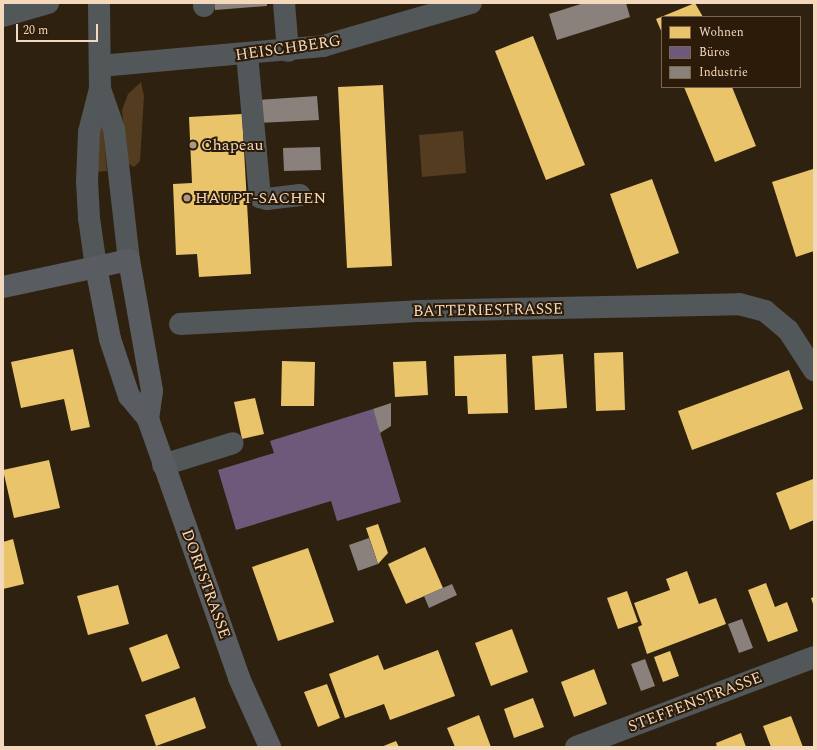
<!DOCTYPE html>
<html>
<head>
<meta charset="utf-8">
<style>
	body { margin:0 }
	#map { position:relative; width:817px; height:750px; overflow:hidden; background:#2e210f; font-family:Spectral,serif }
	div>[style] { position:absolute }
	.green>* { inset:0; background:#533c20 }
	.homes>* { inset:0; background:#e9c46a }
	.offices>* { inset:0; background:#6d597a }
	.industry>* { inset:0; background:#8a817c }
	.minor>* { height:22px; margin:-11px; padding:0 11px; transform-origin:11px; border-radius:11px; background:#52575a }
	.major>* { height:22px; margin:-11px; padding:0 11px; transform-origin:11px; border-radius:11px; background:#595d61 }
	.dots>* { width:11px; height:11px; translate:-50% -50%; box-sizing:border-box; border:2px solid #2b1b08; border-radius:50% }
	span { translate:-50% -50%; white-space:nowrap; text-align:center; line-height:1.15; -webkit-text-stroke:4px #2b1b08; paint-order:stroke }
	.street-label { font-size:16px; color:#f4d8bb }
	.poi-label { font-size:16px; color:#f4d8bb }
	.left { translate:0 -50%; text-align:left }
	.frame { position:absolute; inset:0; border:4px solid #f4d8bb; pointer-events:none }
	.legend { position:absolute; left:661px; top:16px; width:140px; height:72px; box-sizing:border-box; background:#2b1b08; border:1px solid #7b6750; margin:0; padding:5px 7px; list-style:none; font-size:12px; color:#f4d8bb }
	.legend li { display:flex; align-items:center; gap:8px; height:20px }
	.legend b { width:20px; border:1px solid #7b6750 }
	.scale { position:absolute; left:16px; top:24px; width:82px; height:18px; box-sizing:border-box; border:2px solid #f4d8bb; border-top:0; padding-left:5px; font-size:12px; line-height:14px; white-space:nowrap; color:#f4d8bb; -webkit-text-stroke:3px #2b1b08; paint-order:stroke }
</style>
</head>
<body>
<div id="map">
	<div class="green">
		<div style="clip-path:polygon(141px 82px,144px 96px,140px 161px,134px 167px,127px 163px,122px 110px,128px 94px)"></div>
		<div style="clip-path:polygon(98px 114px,102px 116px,107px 171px,96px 172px)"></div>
		<div style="clip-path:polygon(463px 131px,466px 173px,422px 177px,419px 135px)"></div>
	</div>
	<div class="homes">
		<div style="clip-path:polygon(695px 3px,703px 17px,662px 17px,662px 33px,656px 19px)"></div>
		<div style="clip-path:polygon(533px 36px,585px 165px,546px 180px,495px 51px)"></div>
		<div style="clip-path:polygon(383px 85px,392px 266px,347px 268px,338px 87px)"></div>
		<div style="clip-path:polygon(684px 87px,732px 87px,756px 146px,715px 162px)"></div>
		<div style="clip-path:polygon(242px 114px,251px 274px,199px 277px,197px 254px,176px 255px,173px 184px,192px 183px,189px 117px)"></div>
		<div style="clip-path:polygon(813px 169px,814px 251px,796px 257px,772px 182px)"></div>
		<div style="clip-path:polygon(652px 179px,679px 253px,637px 269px,610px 194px)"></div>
		<div style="clip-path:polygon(73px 349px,90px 427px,71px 431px,64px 399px,21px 408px,11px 362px)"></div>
		<div style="clip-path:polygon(623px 352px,625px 410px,596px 411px,594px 353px)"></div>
		<div style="clip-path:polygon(506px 354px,508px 413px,468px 414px,467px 396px,455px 396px,454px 356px)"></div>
		<div style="clip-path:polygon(563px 354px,567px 408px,535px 410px,532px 356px)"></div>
		<div style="clip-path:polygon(282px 361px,315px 362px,314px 406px,281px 406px)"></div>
		<div style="clip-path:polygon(426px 361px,428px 395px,395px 397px,393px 362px)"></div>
		<div style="clip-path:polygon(789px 370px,803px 409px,692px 450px,678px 411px)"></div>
		<div style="clip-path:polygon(255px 398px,264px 434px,242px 439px,234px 402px)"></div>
		<div style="clip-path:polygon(49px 460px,60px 508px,14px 518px,3px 470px)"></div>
		<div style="clip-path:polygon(813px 479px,814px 520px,790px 530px,776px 493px)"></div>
		<div style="clip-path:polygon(378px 524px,388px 553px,378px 564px,366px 528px)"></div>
		<div style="clip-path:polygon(13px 539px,24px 584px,3px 589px,3px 542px)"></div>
		<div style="clip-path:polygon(425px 547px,443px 588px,406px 604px,388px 564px)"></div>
		<div style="clip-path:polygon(308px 548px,334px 622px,278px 641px,252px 567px)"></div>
		<div style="clip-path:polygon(687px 571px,699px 604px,716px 598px,726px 624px,647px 654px,638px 627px,642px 625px,634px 603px,670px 590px,666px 579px)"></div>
		<div style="clip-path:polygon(766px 583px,775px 607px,787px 602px,798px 631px,768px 642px,748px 590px)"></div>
		<div style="clip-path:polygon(118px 585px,129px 624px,88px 635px,77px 596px)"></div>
		<div style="clip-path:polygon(627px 591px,638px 622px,618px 629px,607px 598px)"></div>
		<div style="clip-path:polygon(814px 597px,814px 607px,811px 598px)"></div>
		<div style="clip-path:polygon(512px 629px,528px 672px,491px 686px,475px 643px)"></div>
		<div style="clip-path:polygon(167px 634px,180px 668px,142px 682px,129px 648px)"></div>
		<div style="clip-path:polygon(438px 650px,455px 696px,390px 720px,384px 704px,345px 718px,329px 674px,378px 655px,384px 670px)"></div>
		<div style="clip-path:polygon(670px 651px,679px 676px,663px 682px,654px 657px)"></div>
		<div style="clip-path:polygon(594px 669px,607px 704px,574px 717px,561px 682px)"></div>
		<div style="clip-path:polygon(327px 684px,340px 718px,318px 727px,304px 692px)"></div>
		<div style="clip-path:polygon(195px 697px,206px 728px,156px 746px,145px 715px)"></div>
		<div style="clip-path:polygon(533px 698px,544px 727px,514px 738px,504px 709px)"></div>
		<div style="clip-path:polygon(479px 715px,491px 747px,455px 747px,447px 728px)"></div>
		<div style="clip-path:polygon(791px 716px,803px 747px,771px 747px,763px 726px)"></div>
		<div style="clip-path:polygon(741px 733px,746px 747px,717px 747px,716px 743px)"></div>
		<div style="clip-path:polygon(396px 741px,399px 747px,381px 747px)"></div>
	</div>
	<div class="offices">
		<div style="clip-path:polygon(373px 409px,401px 502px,337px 521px,331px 501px,236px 530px,218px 470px,274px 453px,270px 441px)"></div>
	</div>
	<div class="industry">
		<div style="clip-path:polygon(215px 3px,267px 3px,267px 6px,215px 10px)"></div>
		<div style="clip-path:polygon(584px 3px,626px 3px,630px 17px,557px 40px,549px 14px)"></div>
		<div style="clip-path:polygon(317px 96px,319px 120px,258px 123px,257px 100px)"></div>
		<div style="clip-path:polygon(320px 147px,321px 170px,284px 171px,283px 148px)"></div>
		<div style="clip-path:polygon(391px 403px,391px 426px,380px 433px,373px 409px)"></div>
		<div style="clip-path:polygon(369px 538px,378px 564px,358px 571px,349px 545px)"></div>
		<div style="clip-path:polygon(452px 584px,457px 595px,429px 608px,424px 596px)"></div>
		<div style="clip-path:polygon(742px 619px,753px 648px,739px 653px,728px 624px)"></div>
		<div style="clip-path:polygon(645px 659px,655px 686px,641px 691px,631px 664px)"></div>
	</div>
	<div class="minor">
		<div style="left:204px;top:3px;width:3px;rotate:90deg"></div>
		<div style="left:284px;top:3px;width:48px;rotate:85.2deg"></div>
		<div style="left:3px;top:16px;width:47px;rotate:-16.1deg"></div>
		<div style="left:247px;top:54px;width:144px;rotate:84.8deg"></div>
		<div style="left:260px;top:197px;width:7px;rotate:16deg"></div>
		<div style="left:267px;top:199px;width:33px;rotate:-7deg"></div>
		<div style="left:100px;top:66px;width:224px;rotate:-5.1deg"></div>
		<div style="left:323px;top:46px;width:154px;rotate:-16.2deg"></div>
		<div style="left:100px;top:89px;width:42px;rotate:70.7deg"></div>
		<div style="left:114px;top:129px;width:132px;rotate:83.5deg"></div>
		<div style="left:96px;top:267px;width:49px;rotate:-98.1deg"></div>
		<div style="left:89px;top:218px;width:36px;rotate:-93deg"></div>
		<div style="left:87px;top:182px;width:50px;rotate:-87.7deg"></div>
		<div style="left:89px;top:132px;width:44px;rotate:-75.7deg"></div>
		<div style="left:100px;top:89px;width:86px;rotate:-90.7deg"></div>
		<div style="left:180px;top:324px;width:238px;rotate:-3.1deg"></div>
		<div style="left:418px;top:311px;width:321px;rotate:-1.2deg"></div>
		<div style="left:739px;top:304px;width:27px;rotate:15deg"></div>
		<div style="left:765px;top:311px;width:30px;rotate:40deg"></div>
		<div style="left:788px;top:330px;width:48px;rotate:57deg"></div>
		<div style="left:163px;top:465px;width:73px;rotate:-17.4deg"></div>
		<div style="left:576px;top:747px;width:254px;rotate:-20.7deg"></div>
	</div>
	<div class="major">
		<div style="left:96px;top:267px;width:73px;rotate:79deg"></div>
		<div style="left:110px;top:339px;width:60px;rotate:71.6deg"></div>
		<div style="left:129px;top:396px;width:30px;rotate:50deg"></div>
		<div style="left:148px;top:419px;width:275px;rotate:70.6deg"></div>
		<div style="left:239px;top:678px;width:76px;rotate:65.8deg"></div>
		<div style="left:3px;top:287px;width:129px;rotate:-12.1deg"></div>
		<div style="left:129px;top:260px;width:133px;rotate:80deg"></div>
		<div style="left:152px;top:391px;width:28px;rotate:98deg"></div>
	</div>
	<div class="dots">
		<div style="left:193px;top:145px;background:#af987f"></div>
		<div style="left:187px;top:198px;background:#af987f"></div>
	</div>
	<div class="street-label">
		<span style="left:288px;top:48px;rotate:-8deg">HEISCHBERG</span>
		<span style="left:488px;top:310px;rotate:-1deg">BATTERIESTRASSE</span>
		<span style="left:206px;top:584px;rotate:70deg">DORFSTRASSE</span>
		<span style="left:695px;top:702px;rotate:-21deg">STEFFENSTRASSE</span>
	</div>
	<div class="poi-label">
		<span class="left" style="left:201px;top:145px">Chapeau</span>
		<span class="left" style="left:195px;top:198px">HAUPT-SACHEN</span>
	</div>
	<div class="frame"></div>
	<ul class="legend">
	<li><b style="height:11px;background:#e9c46a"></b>Wohnen</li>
	<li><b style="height:11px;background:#6d597a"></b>Büros</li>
	<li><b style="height:11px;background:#8a817c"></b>Industrie</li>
	</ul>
	<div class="scale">20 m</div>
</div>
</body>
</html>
